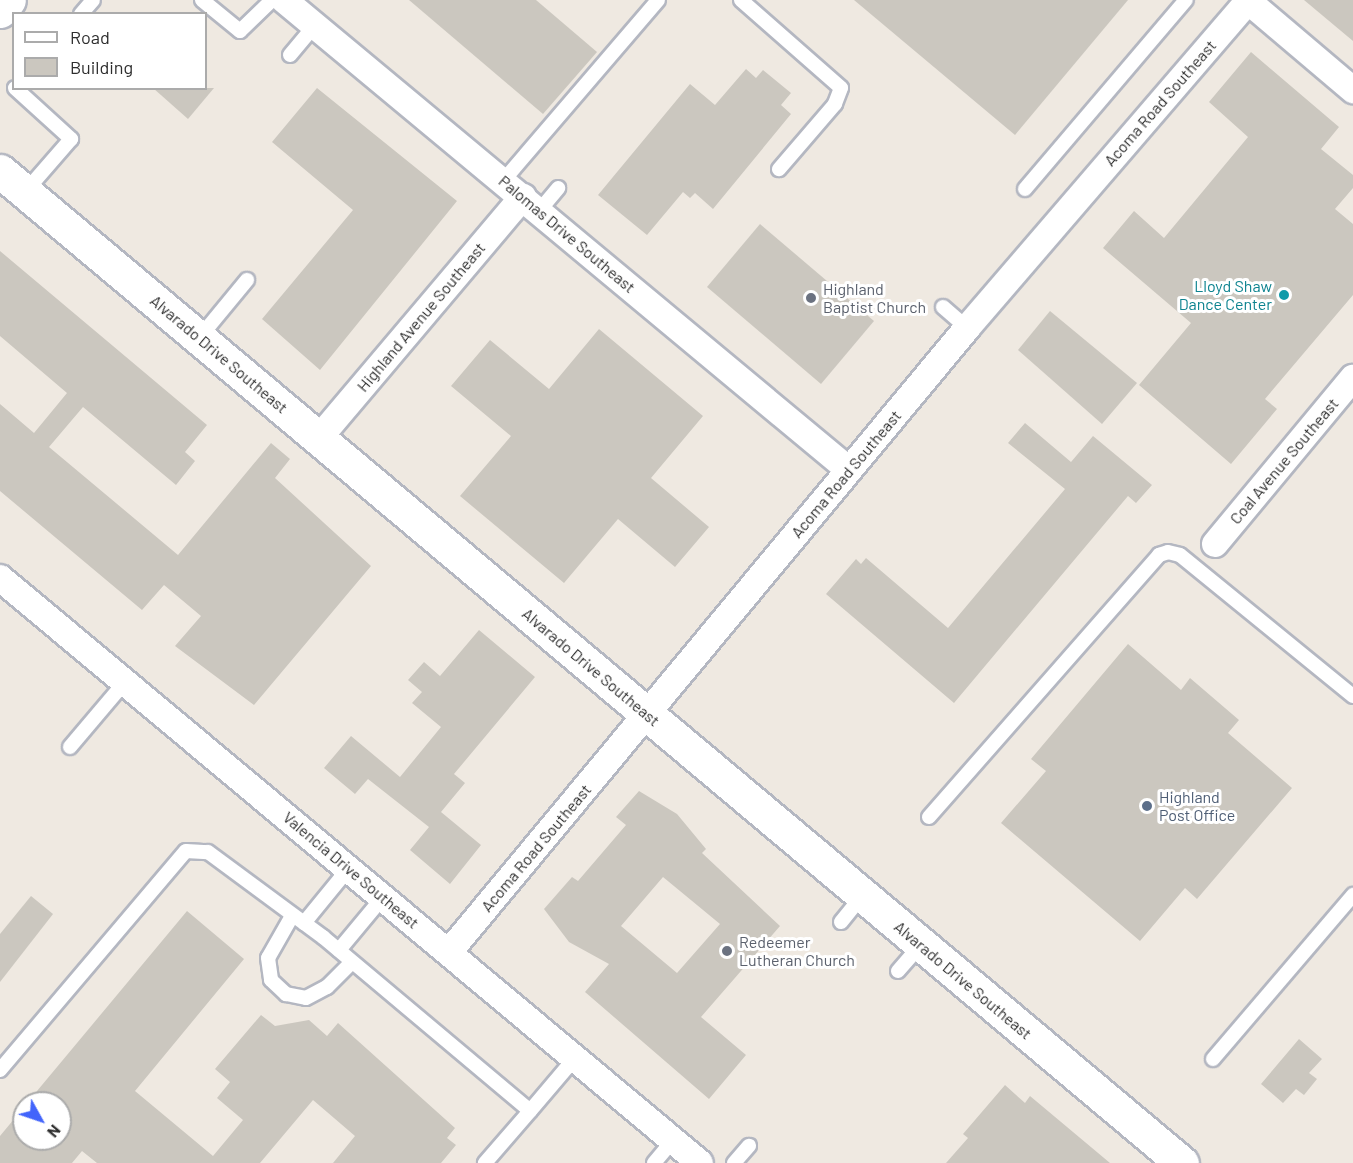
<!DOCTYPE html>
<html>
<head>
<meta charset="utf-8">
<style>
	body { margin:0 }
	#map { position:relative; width:1353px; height:1163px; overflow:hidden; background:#efe9e1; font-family:Barlow,sans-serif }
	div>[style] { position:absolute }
	.building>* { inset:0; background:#cbc7bf }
	.roads { filter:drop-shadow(2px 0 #b4b7c1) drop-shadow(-2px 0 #b4b7c1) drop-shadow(0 2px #b4b7c1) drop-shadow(0 -2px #b4b7c1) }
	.lane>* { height:14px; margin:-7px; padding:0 7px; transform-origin:7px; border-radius:7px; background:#fff }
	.street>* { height:26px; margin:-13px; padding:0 13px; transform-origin:13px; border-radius:13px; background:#fff }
	.secondary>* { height:33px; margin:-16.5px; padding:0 16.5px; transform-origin:16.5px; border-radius:16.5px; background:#fff }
	.dots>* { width:16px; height:16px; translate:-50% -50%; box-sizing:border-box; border:3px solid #fff; border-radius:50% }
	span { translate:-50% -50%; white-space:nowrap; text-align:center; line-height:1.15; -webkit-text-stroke:6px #fff; paint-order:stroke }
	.street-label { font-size:16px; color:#2e2e2e }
	.culture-label { font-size:16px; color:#0d838f }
	.right { translate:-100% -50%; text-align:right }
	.worship-label { font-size:16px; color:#5b616d }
	.left { translate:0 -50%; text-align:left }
	.service-label { font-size:16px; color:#4e5e75 }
	.legend { position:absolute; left:12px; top:12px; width:195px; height:78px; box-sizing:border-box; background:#fff; border:2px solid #ababab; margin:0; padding:8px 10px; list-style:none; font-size:18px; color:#2e2e2e }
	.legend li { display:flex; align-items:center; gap:12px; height:30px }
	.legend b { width:30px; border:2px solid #ababab }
	.north { position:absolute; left:12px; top:1091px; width:60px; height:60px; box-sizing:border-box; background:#fff; border:2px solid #ababab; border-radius:50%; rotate:130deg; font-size:16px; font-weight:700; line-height:24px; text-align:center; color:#2e2e2e }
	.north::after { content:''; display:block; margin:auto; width:21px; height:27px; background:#4264fb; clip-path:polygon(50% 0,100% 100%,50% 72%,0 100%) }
</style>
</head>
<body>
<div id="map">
	<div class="building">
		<div style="clip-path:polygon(409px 0,536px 0,597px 52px,543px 114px)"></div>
		<div style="clip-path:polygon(854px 0,1128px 0,1015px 135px)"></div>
		<div style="clip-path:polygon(1304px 0,1353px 0,1353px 41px)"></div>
		<div style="clip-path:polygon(1251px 52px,1339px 127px,1321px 149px,1353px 175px,1353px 188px,1335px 209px,1353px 224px,1353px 295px,1265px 399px,1277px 409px,1231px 464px,1139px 385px,1191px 323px,1103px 248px,1134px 211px,1164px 238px,1248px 137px,1209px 102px)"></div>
		<div style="clip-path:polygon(746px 69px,756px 78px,763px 70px,791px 93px,781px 105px,791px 114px,713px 209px,695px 193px,690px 198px,683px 192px,647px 235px,598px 195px,690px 84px,715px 105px)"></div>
		<div style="clip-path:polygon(153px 88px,214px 88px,188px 119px)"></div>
		<div style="clip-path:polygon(317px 88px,457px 201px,320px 370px,262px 319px,353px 210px,272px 142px)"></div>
		<div style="clip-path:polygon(760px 224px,874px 321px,821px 384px,707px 287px)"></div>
		<div style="clip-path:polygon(0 251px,207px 425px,185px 452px,195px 461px,176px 485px,83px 407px,49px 447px,178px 555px,271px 443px,290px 459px,275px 478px,371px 566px,254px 705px,175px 646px,201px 616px,164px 585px,142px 610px,0 491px,0 404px,34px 433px,67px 393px,0 336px)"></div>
		<div style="clip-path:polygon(1050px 311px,1137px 383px,1102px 424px,1018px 350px)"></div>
		<div style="clip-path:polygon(599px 329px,703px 416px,651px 478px,709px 527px,675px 567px,618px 519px,564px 583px,460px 496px,511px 436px,451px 386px,490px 340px,549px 389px)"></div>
		<div style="clip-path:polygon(1025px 423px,1071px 462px,1093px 436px,1152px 485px,1136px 503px,1128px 496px,954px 703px,826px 594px,856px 559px,861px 564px,866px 558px,948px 628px,1065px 489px,1008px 443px)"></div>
		<div style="clip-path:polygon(479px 630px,535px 677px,454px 774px,465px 783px,441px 812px,481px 845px,450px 884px,410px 850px,429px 827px,368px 779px,355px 794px,324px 768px,351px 736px,400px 777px,441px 727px,412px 703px,422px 692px,408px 680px,424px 662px,440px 676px)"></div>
		<div style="clip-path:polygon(1128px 644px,1181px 690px,1190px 678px,1239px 720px,1228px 733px,1292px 788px,1197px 899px,1185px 888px,1140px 941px,1001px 823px,1046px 771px,1031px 759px)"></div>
		<div style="clip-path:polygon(evenodd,639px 791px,677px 814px,706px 849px,702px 853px,780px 926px,701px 1017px,746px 1055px,709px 1099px,585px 992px,609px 964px,569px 942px,544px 909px,572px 877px,578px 881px,626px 825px,616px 817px,639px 791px,663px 877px,720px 924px,677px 973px,621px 926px,663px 877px)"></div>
		<div style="clip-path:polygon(31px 896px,53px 914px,0 982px,0 934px)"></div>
		<div style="clip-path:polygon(187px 911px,244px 959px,135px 1091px,213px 1156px,243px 1120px,217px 1098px,230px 1082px,215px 1069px,261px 1015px,275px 1026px,309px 1020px,327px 1036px,338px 1023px,455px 1128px,447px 1138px,456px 1145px,441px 1163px,333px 1163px,355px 1136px,313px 1100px,260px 1163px,97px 1163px,82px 1151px,72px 1163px,0 1163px,0 1136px,24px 1107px,24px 1139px,60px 1139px,60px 1103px,27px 1103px)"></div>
		<div style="clip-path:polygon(1299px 1039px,1322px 1059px,1309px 1073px,1317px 1079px,1304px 1095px,1296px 1089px,1283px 1103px,1261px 1084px)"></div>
		<div style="clip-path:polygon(1005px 1085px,1025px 1103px,1030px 1096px,1110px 1163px,946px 1163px,968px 1138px,963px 1134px)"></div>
	</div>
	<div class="roads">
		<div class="lane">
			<div style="left:202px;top:0;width:49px;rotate:39.2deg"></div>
			<div style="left:240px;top:31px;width:45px;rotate:-44.1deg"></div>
			<div style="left:741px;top:0;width:133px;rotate:41.3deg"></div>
			<div style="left:841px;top:88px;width:17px;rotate:111deg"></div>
			<div style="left:835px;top:104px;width:86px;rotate:130.7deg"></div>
			<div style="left:81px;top:14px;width:18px;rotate:-49deg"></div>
			<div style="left:290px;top:55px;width:39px;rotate:-50deg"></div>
			<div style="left:15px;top:88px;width:76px;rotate:42.3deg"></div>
			<div style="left:71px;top:139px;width:70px;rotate:131deg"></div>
			<div style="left:503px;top:181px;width:238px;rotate:-49.4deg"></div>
			<div style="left:1025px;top:189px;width:248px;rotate:-49.6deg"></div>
			<div style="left:539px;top:211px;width:30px;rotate:-50deg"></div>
			<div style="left:943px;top:307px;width:32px;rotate:41deg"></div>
			<div style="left:200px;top:337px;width:74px;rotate:-50.5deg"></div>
			<div style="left:70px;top:747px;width:85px;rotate:-49.8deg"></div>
			<div style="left:929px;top:817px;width:349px;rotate:-48.7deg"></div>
			<div style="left:1159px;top:555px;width:9px;rotate:-18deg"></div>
			<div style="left:1168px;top:552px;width:12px;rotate:14deg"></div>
			<div style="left:1180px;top:555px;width:223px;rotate:39.2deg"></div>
			<div style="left:292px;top:916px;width:48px;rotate:119.7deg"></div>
			<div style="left:268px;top:958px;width:22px;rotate:82deg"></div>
			<div style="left:271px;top:980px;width:21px;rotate:43deg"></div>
			<div style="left:286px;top:994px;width:20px;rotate:11deg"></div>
			<div style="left:306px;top:998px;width:24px;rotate:-28deg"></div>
			<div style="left:327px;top:987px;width:35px;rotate:-45deg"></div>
			<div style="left:841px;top:922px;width:33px;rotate:-51deg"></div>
			<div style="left:304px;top:923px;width:71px;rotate:-50.7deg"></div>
			<div style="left:339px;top:950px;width:69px;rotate:-50.3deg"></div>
			<div style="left:898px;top:971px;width:35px;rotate:-49deg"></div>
			<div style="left:1213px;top:1059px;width:216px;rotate:-49.5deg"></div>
			<div style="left:0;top:1070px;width:287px;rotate:-49.7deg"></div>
			<div style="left:186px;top:851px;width:22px;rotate:3deg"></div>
			<div style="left:208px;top:852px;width:143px;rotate:36.5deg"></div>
			<div style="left:323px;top:937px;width:270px;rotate:40deg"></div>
			<div style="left:530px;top:1111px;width:69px;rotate:130.9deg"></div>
			<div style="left:530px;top:1111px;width:70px;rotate:-49.7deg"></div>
			<div style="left:654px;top:1163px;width:30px;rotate:-50deg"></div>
			<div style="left:734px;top:1163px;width:23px;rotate:-49deg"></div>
		</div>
		<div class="street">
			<div style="left:284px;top:0;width:735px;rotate:39.76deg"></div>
			<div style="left:1248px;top:1px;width:138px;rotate:40.3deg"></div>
			<div style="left:319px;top:438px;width:316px;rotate:-49.8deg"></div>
			<div style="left:1215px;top:544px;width:216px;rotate:-50.3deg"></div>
			<div style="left:0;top:578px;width:912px;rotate:39.89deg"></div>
			<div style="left:449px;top:952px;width:811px;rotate:-50.3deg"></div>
			<div style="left:967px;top:328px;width:433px;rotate:-49.3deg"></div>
		</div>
		<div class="secondary">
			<div style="left:0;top:11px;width:14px;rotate:-51deg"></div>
			<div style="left:0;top:171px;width:1543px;rotate:40.01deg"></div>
		</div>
	</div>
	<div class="dots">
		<div style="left:1284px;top:295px;background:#0f9aa8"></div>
		<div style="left:811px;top:298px;background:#6b7280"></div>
		<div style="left:1147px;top:806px;background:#5c6f8a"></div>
		<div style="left:727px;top:951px;background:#6b7280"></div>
	</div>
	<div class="street-label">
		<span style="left:1160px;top:103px;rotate:-49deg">Acoma Road Southeast</span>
		<span style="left:567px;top:234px;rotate:40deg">Palomas Drive Southeast</span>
		<span style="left:421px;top:317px;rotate:-50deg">Highland Avenue Southeast</span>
		<span style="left:219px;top:354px;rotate:40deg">Alvarado Drive Southeast</span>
		<span style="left:1284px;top:461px;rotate:-50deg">Coal Avenue Southeast</span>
		<span style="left:846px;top:474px;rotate:-50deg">Acoma Road Southeast</span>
		<span style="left:591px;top:667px;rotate:40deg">Alvarado Drive Southeast</span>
		<span style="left:536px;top:848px;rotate:-50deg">Acoma Road Southeast</span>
		<span style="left:351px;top:870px;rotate:40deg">Valencia Drive Southeast</span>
		<span style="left:963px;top:980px;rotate:40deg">Alvarado Drive Southeast</span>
	</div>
	<div class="culture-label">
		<span class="right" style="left:1272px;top:295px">Lloyd Shaw<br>Dance Center</span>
	</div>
	<div class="worship-label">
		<span class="left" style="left:823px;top:298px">Highland<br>Baptist Church</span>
		<span class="left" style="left:739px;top:951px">Redeemer<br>Lutheran Church</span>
	</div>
	<div class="service-label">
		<span class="left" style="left:1159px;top:806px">Highland<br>Post Office</span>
	</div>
	<ul class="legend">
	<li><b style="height:8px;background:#fff"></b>Road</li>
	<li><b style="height:16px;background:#cbc7bf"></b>Building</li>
	</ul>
	<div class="north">N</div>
</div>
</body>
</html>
